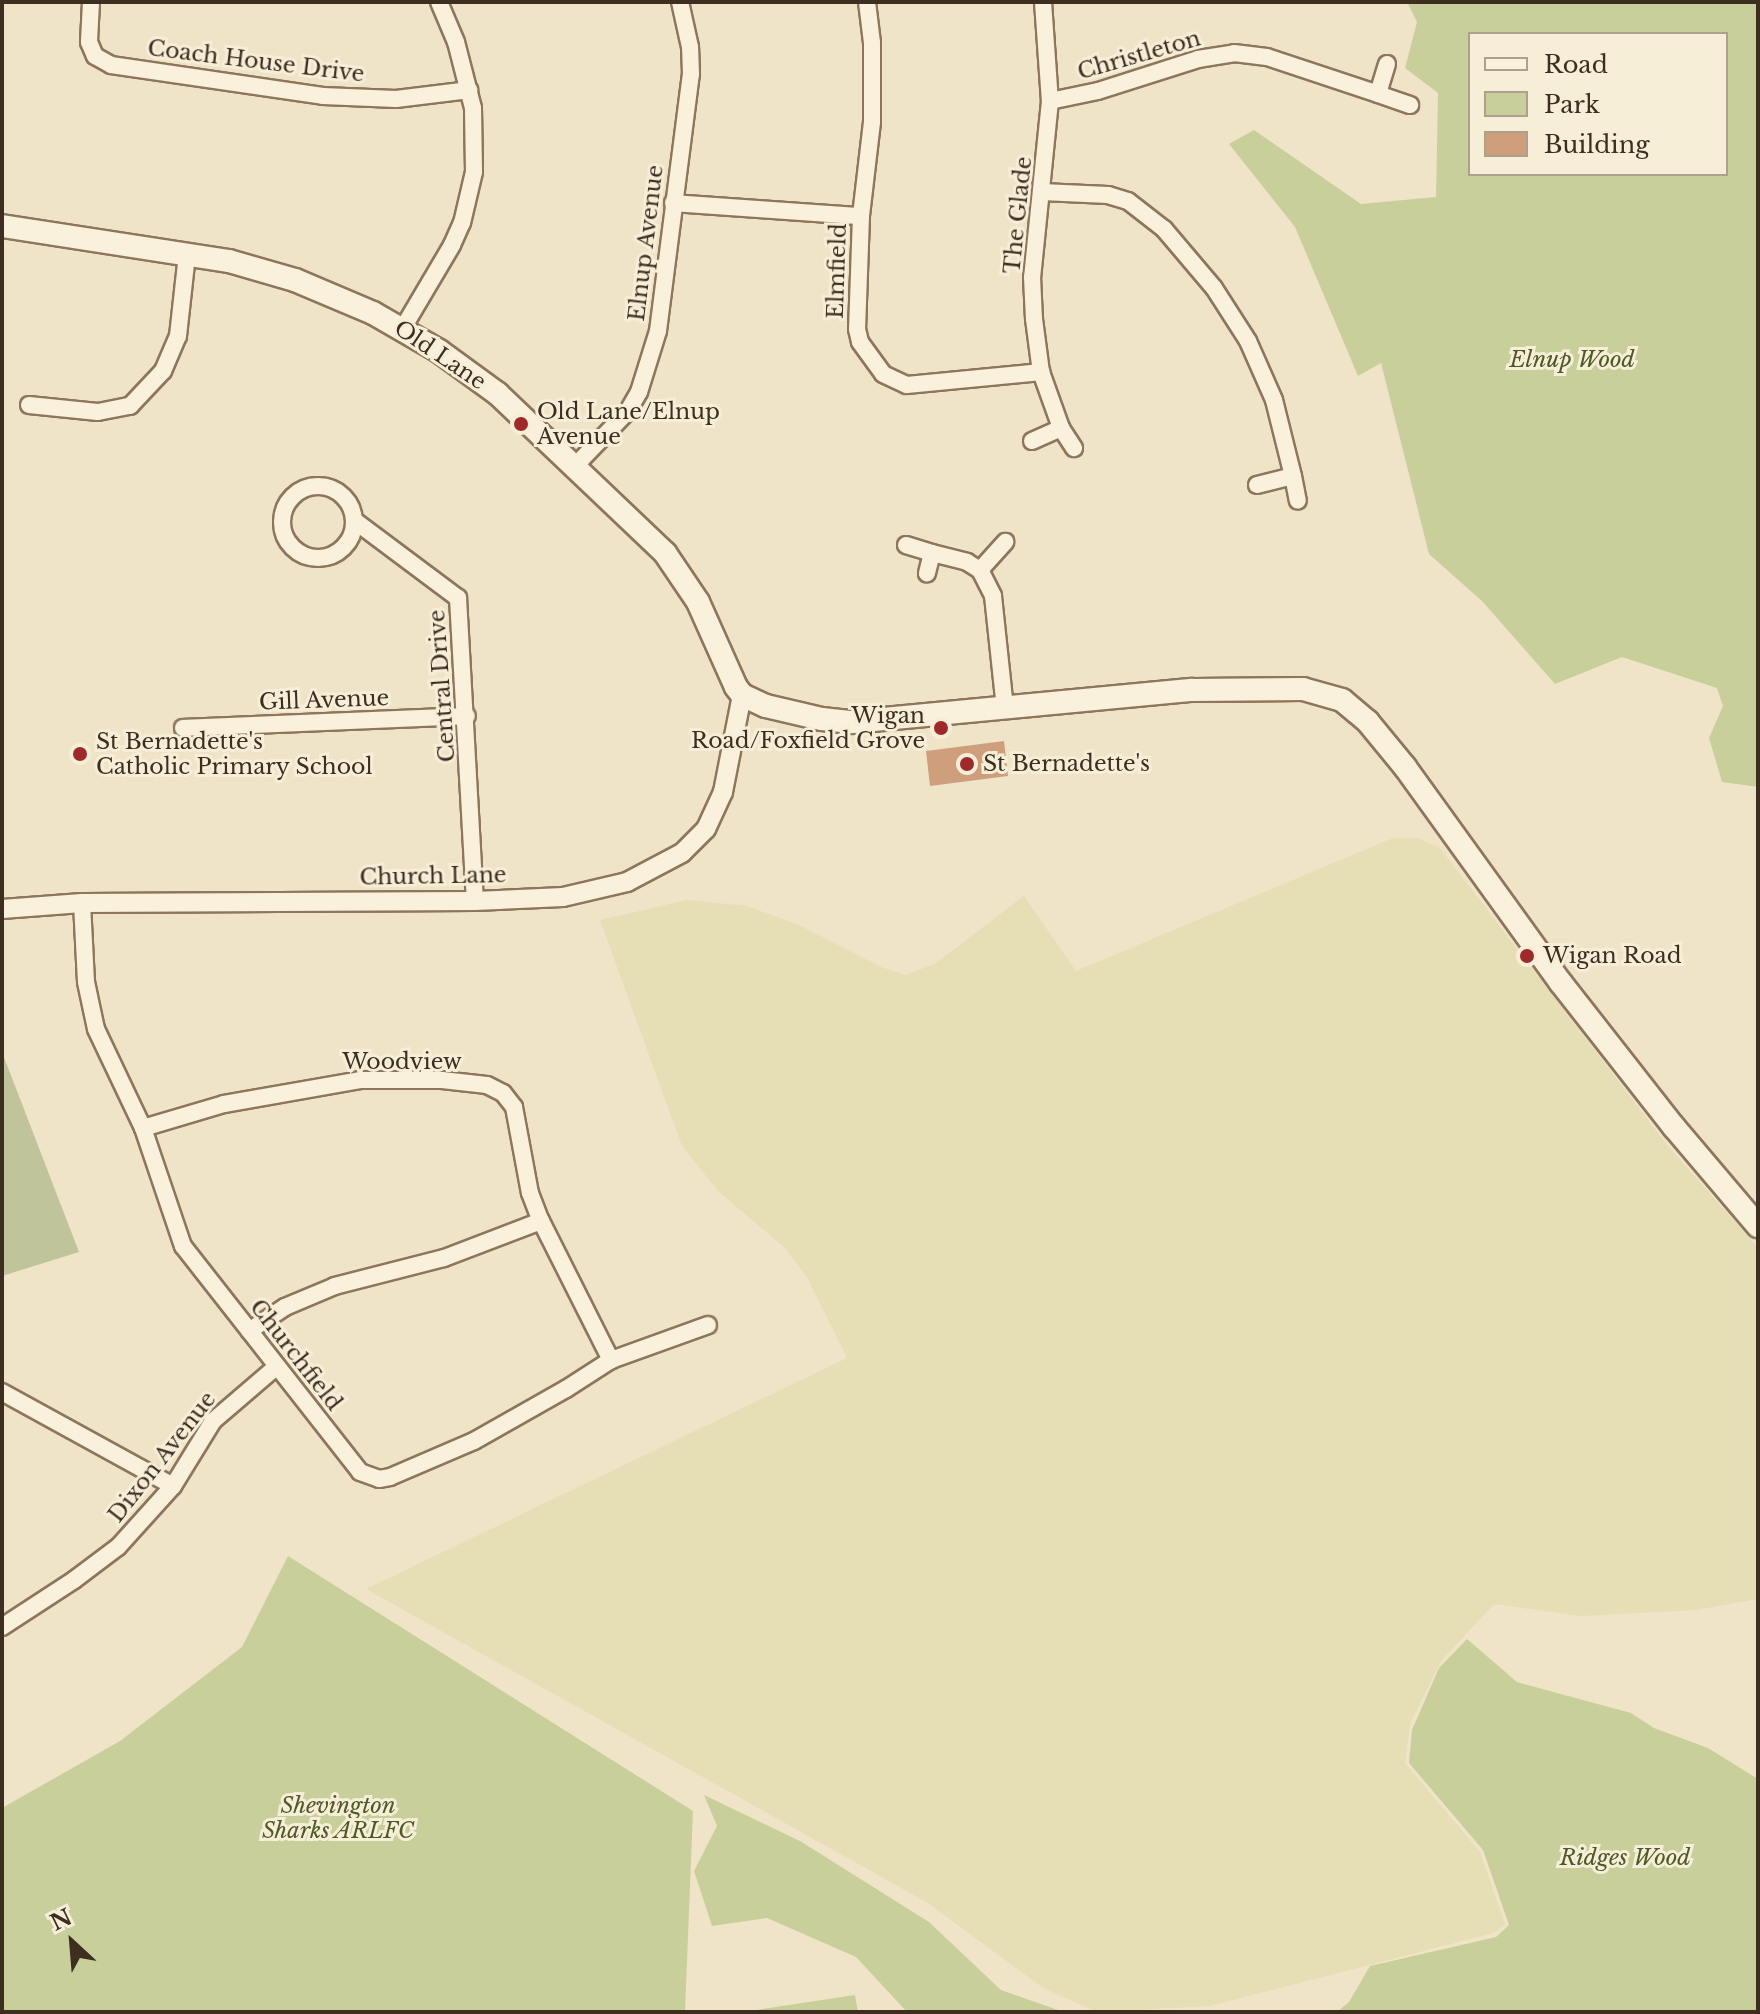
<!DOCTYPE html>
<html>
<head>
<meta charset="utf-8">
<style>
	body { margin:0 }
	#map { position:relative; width:1760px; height:2014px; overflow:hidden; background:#f0e4c8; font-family:"Libre Baskerville",serif }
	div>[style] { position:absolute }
	.farmland>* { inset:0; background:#e6deb5 }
	.green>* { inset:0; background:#c9cf9b }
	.cemetery>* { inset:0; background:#bfc49a }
	.building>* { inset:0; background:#cf9f7d }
	.roads { filter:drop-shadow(2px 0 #8d765c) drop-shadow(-2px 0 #8d765c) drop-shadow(0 2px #8d765c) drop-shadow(0 -2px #8d765c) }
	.minor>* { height:16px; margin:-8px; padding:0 8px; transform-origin:8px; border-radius:8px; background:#faf1dc }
	.minor>.ring { margin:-8px; padding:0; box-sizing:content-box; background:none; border:16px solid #faf1dc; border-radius:50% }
	.tertiary>* { height:18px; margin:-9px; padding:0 9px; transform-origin:9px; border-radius:9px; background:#faf1dc }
	.secondary>* { height:22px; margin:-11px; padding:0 11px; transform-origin:11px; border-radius:11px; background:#faf1dc }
	.dots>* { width:22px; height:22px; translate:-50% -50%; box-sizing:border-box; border:4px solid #f7eed8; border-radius:50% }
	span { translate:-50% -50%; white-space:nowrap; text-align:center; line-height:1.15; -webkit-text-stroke:6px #f7eed8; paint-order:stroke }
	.street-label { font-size:22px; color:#3d2e20 }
	.park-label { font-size:22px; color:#4d5a26; font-style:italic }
	.poi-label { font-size:22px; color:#3d2e20 }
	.left { translate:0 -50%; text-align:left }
	.right { translate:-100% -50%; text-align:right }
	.frame { position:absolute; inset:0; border:4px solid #3d2e20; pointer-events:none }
	.legend { position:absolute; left:1468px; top:32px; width:260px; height:144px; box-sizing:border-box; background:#f7eed8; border:2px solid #ada18e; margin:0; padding:10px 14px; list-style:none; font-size:24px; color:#3d2e20 }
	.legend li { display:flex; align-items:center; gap:16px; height:40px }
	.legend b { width:40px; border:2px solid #ada18e }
	.north { position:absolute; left:32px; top:1902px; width:80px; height:80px; -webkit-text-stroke:6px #f7eed8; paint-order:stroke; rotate:334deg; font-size:22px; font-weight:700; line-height:32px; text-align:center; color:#3d2e20 }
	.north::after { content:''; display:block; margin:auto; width:28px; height:36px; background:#3d2e20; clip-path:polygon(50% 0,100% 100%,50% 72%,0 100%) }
</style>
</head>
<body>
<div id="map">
	<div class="farmland">
		<div style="clip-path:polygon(1393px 838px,1418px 838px,1440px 848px,1668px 1146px,1758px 1248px,1758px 1599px,1696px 1610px,1581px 1616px,1494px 1604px,1441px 1661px,1410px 1724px,1405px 1763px,1480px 1852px,1505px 1924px,1494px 1933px,1210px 2006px,1097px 2012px,1043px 1988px,928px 1903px,366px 1589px,847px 1358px,807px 1277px,785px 1248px,718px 1191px,682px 1146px,600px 920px,687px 900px,747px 906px,799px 925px,881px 967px,906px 975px,936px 963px,1024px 896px,1076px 971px)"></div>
	</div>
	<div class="green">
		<div style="clip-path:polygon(evenodd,1407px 2px,1758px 2px,1758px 787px,1722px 782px,1709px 738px,1723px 706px,1717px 688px,1622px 657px,1555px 684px,1482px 601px,1429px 554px,1381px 363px,1358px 376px,1295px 227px,1229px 144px,1254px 130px,1361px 204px,1436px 197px,1438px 93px,1405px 68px,1417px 22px,1407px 2px,1470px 34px,1726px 34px,1726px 174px,1470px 174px,1470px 34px)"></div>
		<div style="clip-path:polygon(288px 1556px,693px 1811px,685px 2012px,2px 2012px,2px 1808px,120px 1741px,242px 1647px)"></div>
		<div style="clip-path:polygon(1467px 1639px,1517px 1682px,1631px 1713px,1654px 1728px,1708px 1748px,1758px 1779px,1758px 2010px,1337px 2012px,1349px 2002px,1370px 1966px,1496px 1937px,1509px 1925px,1483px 1850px,1409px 1763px,1412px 1730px,1439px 1668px)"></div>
		<div style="clip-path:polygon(704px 1795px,800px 1841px,929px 1922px,1001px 1990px,1064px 2012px,907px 2012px,856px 1957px,767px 1918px,712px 1926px,694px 1871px,717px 1826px)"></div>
		<div style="clip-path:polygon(855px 1995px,858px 2012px,743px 2012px)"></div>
	</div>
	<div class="cemetery">
		<div style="clip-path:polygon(2px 1052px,79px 1252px,2px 1276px)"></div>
	</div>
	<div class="building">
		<div style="clip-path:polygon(1004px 741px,1008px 776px,930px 786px,926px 751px)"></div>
	</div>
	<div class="roads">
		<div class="minor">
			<div style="left:91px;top:2px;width:40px;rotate:92.9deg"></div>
			<div style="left:89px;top:42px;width:15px;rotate:67deg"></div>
			<div style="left:95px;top:56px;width:18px;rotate:29deg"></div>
			<div style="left:111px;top:65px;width:214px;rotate:8.3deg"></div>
			<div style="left:323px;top:96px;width:73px;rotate:2.4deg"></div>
			<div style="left:396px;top:99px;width:74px;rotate:-7deg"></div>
			<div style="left:867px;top:2px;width:41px;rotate:83deg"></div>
			<div style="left:872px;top:43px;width:79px;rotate:90deg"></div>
			<div style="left:872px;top:122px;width:95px;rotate:96.7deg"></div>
			<div style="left:861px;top:216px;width:113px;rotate:92deg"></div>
			<div style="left:857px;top:329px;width:13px;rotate:77deg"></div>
			<div style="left:860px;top:342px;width:39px;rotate:54deg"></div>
			<div style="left:883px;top:374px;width:26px;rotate:25deg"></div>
			<div style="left:907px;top:385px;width:135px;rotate:-5.5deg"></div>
			<div style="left:1043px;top:2px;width:99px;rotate:86deg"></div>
			<div style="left:1050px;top:101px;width:177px;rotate:95.8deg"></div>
			<div style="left:1032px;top:277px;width:42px;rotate:87.3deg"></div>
			<div style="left:1034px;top:319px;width:53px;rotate:82.5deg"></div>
			<div style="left:1041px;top:372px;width:59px;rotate:70.3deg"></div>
			<div style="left:1387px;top:64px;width:31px;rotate:107deg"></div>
			<div style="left:1378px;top:94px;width:34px;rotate:19deg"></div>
			<div style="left:1050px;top:101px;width:49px;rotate:-11.8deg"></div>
			<div style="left:1098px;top:91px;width:105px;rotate:-17.7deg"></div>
			<div style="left:1198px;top:59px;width:36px;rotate:-9deg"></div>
			<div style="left:1234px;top:53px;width:33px;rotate:7deg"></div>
			<div style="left:1267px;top:57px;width:117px;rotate:18.4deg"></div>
			<div style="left:1042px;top:192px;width:66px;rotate:2.6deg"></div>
			<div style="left:1108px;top:195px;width:21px;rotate:17deg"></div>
			<div style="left:1128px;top:201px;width:46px;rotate:37.9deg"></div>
			<div style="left:1164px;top:229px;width:77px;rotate:49.7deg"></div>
			<div style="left:1214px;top:288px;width:63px;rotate:57.3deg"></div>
			<div style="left:1248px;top:341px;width:64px;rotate:66.2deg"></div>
			<div style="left:1274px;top:400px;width:78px;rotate:76deg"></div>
			<div style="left:673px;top:203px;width:188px;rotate:4deg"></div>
			<div style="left:403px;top:328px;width:96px;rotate:-59.4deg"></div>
			<div style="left:452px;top:245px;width:24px;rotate:-66deg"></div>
			<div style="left:462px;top:223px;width:52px;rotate:-76.8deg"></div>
			<div style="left:474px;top:172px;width:64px;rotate:-90.9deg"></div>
			<div style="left:473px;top:108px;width:68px;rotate:-104.4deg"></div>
			<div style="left:456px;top:42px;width:43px;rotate:-113deg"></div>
			<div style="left:29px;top:405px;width:69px;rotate:5.8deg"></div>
			<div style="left:98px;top:412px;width:33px;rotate:-11deg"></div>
			<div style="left:130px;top:406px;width:48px;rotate:-46.7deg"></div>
			<div style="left:163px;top:371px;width:38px;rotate:-67deg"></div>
			<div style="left:178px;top:336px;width:82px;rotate:-83.7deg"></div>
			<div style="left:1032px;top:441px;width:32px;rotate:-24deg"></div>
			<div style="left:1061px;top:428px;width:24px;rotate:57deg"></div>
			<div style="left:576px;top:465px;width:75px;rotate:-46.1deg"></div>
			<div style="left:628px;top:411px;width:22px;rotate:-60deg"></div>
			<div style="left:639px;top:392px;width:64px;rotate:-72.7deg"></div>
			<div style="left:658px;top:331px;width:259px;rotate:-82.7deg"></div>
			<div style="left:691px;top:74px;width:27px;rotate:-92deg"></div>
			<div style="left:690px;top:47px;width:46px;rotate:-102.5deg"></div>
			<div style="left:1257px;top:485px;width:37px;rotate:-14deg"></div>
			<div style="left:1293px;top:476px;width:25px;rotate:79deg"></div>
			<div class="ring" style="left:282px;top:486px;width:56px;height:56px"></div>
			<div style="left:355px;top:521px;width:129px;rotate:36.8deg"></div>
			<div style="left:458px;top:598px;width:303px;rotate:86.8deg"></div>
			<div style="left:906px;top:545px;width:27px;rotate:17deg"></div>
			<div style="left:932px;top:553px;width:21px;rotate:104deg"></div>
			<div style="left:932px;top:553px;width:36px;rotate:14deg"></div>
			<div style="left:967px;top:562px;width:15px;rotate:32deg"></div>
			<div style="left:980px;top:570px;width:38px;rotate:-48deg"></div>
			<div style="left:980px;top:570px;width:29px;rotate:63deg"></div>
			<div style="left:993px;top:596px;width:114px;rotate:83.9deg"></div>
			<div style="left:183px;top:728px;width:284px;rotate:-2.4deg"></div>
			<div style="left:82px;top:903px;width:79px;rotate:87.1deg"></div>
			<div style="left:86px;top:982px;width:48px;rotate:78deg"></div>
			<div style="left:96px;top:1029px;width:110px;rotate:64.6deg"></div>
			<div style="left:143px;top:1128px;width:125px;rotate:71.3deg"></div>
			<div style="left:183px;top:1246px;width:287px;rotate:51.9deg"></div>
			<div style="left:360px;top:1472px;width:20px;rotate:20deg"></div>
			<div style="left:379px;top:1479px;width:11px;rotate:-10deg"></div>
			<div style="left:390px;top:1477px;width:91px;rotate:-23.2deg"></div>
			<div style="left:474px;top:1441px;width:106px;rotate:-29.5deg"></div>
			<div style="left:566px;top:1389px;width:54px;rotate:-32.8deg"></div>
			<div style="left:611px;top:1360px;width:103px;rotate:-19.8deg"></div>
			<div style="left:143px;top:1128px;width:84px;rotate:-16.5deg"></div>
			<div style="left:224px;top:1104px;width:138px;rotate:-10deg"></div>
			<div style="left:360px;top:1080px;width:82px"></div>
			<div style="left:442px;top:1080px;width:45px;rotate:6.3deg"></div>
			<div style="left:487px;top:1085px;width:18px;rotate:27deg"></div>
			<div style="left:503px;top:1093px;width:18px;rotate:52deg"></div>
			<div style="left:514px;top:1107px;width:87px;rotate:79.5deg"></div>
			<div style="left:530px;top:1193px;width:30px;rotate:69deg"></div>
			<div style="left:541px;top:1221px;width:104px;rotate:159.1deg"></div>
			<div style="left:444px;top:1258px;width:113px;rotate:165.6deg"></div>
			<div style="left:335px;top:1286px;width:54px;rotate:157.2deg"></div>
			<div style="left:285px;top:1307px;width:43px;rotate:146.3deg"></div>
			<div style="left:541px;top:1221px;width:156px;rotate:63.3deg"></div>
			<div style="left:2px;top:1392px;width:195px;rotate:28.8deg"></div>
			<div style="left:2px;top:1627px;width:86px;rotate:-33.1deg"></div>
			<div style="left:74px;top:1580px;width:55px;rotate:-36.9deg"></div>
			<div style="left:118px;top:1547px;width:82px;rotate:-48deg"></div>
			<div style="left:173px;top:1486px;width:76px;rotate:-58.4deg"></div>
			<div style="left:213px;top:1421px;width:83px;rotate:-40.6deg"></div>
		</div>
		<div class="tertiary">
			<div style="left:2px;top:909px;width:80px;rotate:-4.3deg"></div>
			<div style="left:82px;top:903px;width:393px;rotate:-0.3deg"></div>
			<div style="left:475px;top:901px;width:88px;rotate:-2.6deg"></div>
			<div style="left:563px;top:897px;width:66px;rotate:-13.2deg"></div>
			<div style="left:627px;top:882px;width:62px;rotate:-27.8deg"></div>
			<div style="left:682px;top:853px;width:34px;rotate:-45deg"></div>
			<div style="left:706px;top:829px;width:41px;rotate:-65.3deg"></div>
			<div style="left:723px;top:792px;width:99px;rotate:-78.9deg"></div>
		</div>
		<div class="secondary">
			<div style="left:2px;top:226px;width:230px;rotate:8.8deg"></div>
			<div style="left:229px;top:261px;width:69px;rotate:16.1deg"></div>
			<div style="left:295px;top:280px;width:85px;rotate:22.9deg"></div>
			<div style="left:373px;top:313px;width:76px;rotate:29.9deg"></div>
			<div style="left:439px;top:351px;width:73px;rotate:36.1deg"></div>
			<div style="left:498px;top:394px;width:231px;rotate:43.6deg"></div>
			<div style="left:665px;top:553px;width:59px;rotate:56deg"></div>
			<div style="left:698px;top:602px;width:93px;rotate:65.9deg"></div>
			<div style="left:736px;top:687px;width:10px;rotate:53deg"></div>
			<div style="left:742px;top:695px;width:26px;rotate:25deg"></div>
			<div style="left:766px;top:706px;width:57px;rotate:13.1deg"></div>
			<div style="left:822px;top:719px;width:30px;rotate:6deg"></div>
			<div style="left:852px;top:722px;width:342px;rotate:-5.4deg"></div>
			<div style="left:1192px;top:690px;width:111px;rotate:-0.5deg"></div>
			<div style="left:1303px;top:689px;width:41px;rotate:15.8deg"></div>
			<div style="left:1342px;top:700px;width:34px;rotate:40deg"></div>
			<div style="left:1368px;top:722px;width:58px;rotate:50.6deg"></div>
			<div style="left:1405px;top:767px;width:266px;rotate:54.2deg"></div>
			<div style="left:1561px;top:983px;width:183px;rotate:51.9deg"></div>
			<div style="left:1674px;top:1127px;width:130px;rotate:49.7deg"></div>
		</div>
	</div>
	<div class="dots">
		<div style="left:521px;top:424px;background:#9e2a2b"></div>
		<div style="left:941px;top:728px;background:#9e2a2b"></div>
		<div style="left:80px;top:754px;background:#9e2a2b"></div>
		<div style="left:967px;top:764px;background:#9e2a2b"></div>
		<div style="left:1527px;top:956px;background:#9e2a2b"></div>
	</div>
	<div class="street-label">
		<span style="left:1139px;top:55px;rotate:-16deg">Christleton</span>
		<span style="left:256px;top:61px;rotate:7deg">Coach House Drive</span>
		<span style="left:1018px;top:215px;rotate:-84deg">The Glade</span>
		<span style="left:646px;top:243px;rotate:-83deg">Elnup Avenue</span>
		<span style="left:837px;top:271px;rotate:-88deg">Elmfield</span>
		<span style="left:440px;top:355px;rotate:34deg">Old Lane</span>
		<span style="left:442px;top:686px;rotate:-94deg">Central Drive</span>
		<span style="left:324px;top:700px;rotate:-2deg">Gill Avenue</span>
		<span style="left:433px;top:876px;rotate:-1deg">Church Lane</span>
		<span style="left:402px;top:1062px">Woodview</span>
		<span style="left:296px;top:1355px;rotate:52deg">Churchfield</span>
		<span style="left:162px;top:1457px;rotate:-52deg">Dixon Avenue</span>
	</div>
	<div class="park-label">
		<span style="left:1572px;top:360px">Elnup Wood</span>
		<span style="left:338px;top:1818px">Shevington<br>Sharks ARLFC</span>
		<span style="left:1625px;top:1858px">Ridges Wood</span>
	</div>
	<div class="poi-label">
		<span class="left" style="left:537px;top:424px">Old Lane/Elnup<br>Avenue</span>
		<span class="right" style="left:925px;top:728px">Wigan<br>Road/Foxfield Grove</span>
		<span class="left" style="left:96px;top:754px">St Bernadette's<br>Catholic Primary School</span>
		<span class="left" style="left:983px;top:764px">St Bernadette's</span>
		<span class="left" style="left:1543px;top:956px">Wigan Road</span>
	</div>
	<div class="frame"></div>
	<ul class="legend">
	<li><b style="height:10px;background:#faf1dc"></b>Road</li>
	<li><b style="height:22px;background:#c9cf9b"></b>Park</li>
	<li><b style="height:22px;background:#cf9f7d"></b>Building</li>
	</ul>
	<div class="north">N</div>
</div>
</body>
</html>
